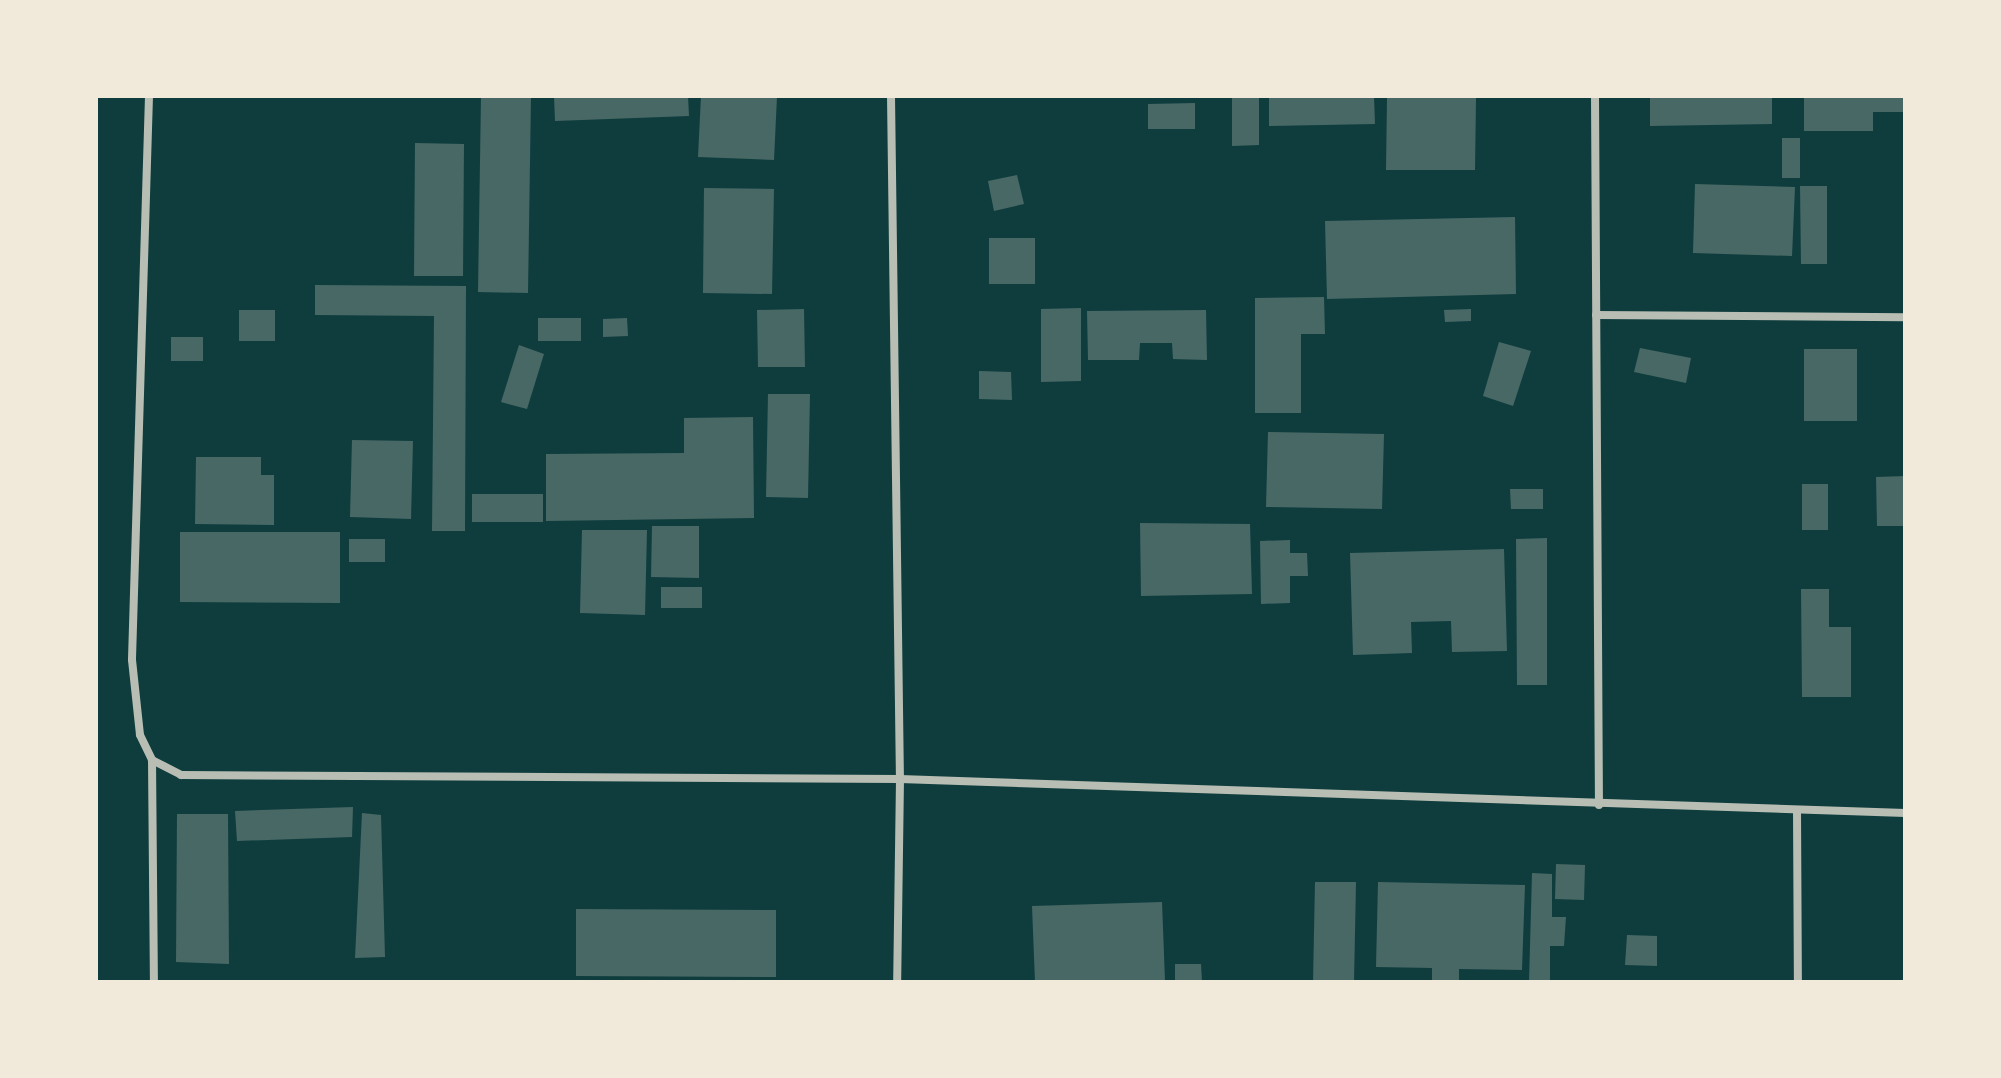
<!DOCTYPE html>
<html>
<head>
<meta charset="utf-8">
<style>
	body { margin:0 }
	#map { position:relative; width:2001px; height:1078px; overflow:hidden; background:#0f3d3e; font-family:Mulish,sans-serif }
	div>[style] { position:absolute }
	.building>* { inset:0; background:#486865 }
	.minor>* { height:8px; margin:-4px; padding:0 4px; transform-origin:4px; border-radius:4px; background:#b8beb3 }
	span { translate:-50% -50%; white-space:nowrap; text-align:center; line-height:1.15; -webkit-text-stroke:6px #f1e9da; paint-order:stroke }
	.frame { position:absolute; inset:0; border:98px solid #f1e9da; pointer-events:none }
</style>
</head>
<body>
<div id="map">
	<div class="building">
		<div style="clip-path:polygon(481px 96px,531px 96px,528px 293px,478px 292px)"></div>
		<div style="clip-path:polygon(554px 96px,688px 96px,689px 116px,555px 121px)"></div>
		<div style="clip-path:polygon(701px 96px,777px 96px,774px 160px,698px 157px)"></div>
		<div style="clip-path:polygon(1232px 96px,1259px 96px,1259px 145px,1232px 146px)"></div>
		<div style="clip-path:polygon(1269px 96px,1374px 96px,1375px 124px,1269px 126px)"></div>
		<div style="clip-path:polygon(1650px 96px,1772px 96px,1772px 124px,1650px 126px)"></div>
		<div style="clip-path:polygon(1804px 96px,1905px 96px,1905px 112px,1873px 112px,1873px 131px,1804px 131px)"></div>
		<div style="clip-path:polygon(1387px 98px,1476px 98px,1475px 170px,1386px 170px)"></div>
		<div style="clip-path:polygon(1195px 103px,1195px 129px,1148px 129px,1148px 104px)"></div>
		<div style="clip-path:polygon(1782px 138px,1800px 138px,1800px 178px,1782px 178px)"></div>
		<div style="clip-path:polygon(415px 143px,464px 144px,463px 276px,414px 276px)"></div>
		<div style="clip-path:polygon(1017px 175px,1024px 204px,994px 211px,988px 181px)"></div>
		<div style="clip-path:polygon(1695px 184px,1795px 187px,1792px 256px,1693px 253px)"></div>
		<div style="clip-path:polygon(1800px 186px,1827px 186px,1827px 264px,1801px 264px)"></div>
		<div style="clip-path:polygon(704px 188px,774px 189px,772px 294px,703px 293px)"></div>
		<div style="clip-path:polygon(1515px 217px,1516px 294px,1327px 299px,1325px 221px)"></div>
		<div style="clip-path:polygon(989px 238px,1035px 238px,1035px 284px,989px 284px)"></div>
		<div style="clip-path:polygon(315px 285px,466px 286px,465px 531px,432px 531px,434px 316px,315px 315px)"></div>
		<div style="clip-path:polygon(1324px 297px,1325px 334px,1301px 334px,1301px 413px,1255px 413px,1255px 298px)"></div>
		<div style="clip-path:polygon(1081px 308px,1081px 381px,1041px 382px,1041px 309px)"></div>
		<div style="clip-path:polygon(804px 309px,805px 367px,758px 367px,757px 310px)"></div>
		<div style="clip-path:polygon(1471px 309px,1471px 321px,1445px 322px,1444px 310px)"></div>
		<div style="clip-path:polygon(239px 310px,275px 310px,275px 341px,239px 341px)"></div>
		<div style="clip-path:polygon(1206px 310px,1207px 360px,1173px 359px,1172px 343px,1140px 343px,1139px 360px,1088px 360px,1087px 311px)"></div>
		<div style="clip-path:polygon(538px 318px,581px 318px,581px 341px,538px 341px)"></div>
		<div style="clip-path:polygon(627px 318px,628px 336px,603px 337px,603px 319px)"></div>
		<div style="clip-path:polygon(171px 337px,203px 337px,203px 361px,171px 361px)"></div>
		<div style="clip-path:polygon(1499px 342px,1531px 351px,1513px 406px,1483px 396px)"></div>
		<div style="clip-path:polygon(519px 345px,544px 354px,527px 409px,501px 402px)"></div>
		<div style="clip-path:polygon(1640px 348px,1691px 358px,1686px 383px,1634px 372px)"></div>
		<div style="clip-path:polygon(1804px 349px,1857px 349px,1857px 421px,1804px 421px)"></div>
		<div style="clip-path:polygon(979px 371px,1011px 372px,1012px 400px,979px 399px)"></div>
		<div style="clip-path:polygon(768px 394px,810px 394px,808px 498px,766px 497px)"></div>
		<div style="clip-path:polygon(753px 417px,754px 518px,546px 521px,546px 454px,684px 453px,684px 418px)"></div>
		<div style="clip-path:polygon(1268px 432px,1384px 434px,1382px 509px,1266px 507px)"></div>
		<div style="clip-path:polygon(352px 440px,413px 441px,411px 519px,350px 517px)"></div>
		<div style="clip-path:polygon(196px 457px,261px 457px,261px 475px,274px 475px,274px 525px,195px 524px)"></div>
		<div style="clip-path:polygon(1905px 476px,1905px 526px,1877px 526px,1876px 477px)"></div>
		<div style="clip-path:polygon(1802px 484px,1828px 484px,1828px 530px,1802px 530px)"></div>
		<div style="clip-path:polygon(1510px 489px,1543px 489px,1543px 509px,1511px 509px)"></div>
		<div style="clip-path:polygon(472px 494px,543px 494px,543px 522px,472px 522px)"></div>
		<div style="clip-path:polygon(1140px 523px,1250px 524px,1252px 594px,1141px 596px)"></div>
		<div style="clip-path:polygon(652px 526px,699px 526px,699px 578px,651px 577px)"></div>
		<div style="clip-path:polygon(582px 530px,647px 530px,645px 615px,580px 613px)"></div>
		<div style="clip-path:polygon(180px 532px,340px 532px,340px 603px,180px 602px)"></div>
		<div style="clip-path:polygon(1547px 538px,1547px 685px,1517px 685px,1516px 539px)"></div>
		<div style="clip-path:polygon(349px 539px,385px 539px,385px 562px,349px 562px)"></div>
		<div style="clip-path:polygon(1290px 540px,1290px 553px,1307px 553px,1308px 576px,1290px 576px,1290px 603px,1261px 604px,1260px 541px)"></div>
		<div style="clip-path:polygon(1504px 549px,1507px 651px,1452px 652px,1451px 621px,1411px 622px,1412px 653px,1353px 655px,1350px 553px)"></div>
		<div style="clip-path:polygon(661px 587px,702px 587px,702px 608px,661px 608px)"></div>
		<div style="clip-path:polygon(1801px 589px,1829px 589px,1829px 627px,1851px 627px,1851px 697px,1802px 697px)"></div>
		<div style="clip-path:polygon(353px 807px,352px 837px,237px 841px,235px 811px)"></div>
		<div style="clip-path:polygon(362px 813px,381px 815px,385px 957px,355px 958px)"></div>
		<div style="clip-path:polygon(177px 814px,228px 814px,229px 964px,176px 962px)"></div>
		<div style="clip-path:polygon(1556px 864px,1585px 865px,1584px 900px,1555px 899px)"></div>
		<div style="clip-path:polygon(1532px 873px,1552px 874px,1552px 917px,1566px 917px,1564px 946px,1550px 946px,1550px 982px,1529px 982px)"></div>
		<div style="clip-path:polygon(1315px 882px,1356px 882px,1354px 982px,1313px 982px)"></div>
		<div style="clip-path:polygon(1378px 882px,1525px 885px,1522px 970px,1459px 969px,1459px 982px,1432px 982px,1432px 968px,1376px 967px)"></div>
		<div style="clip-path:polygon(1162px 902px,1165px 981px,1035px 982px,1032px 906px)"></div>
		<div style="clip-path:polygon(576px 909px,776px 910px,776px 977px,576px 976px)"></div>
		<div style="clip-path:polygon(1627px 935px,1657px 936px,1657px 966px,1625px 965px)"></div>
		<div style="clip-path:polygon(1175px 964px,1201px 964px,1202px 982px,1175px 982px)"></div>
	</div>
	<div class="minor">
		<div style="left:149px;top:96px;width:564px;rotate:91.73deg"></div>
		<div style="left:132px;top:660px;width:75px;rotate:83.9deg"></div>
		<div style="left:140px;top:735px;width:28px;rotate:64deg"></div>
		<div style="left:152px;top:760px;width:33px;rotate:27deg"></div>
		<div style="left:181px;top:775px;width:719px;rotate:0.32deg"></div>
		<div style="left:900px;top:779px;width:1006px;rotate:1.94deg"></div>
		<div style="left:891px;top:96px;width:683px;rotate:89.25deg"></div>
		<div style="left:900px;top:779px;width:203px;rotate:90.8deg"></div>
		<div style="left:1595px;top:96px;width:709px;rotate:89.68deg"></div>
		<div style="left:1596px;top:315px;width:309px;rotate:0.4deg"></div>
		<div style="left:152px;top:760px;width:222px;rotate:89.5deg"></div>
		<div style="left:1797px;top:810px;width:172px;rotate:89.7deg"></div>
	</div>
	<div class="frame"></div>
</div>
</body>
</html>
